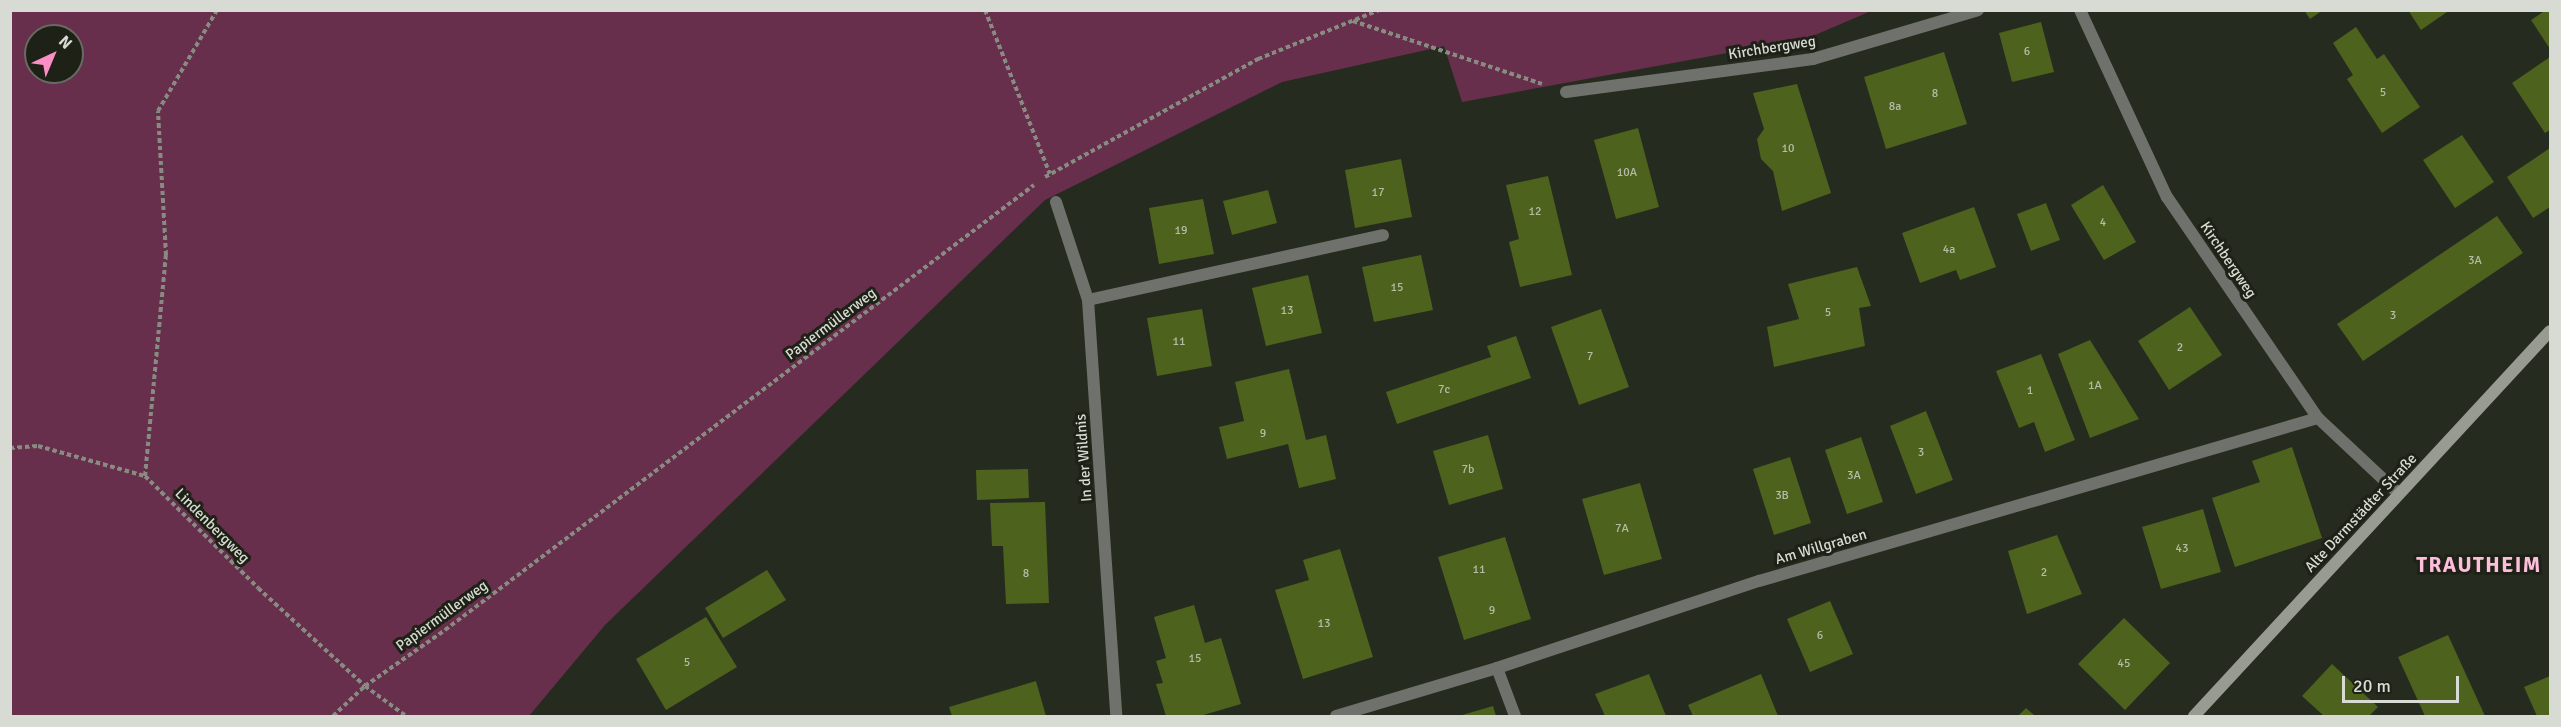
<!DOCTYPE html>
<html>
<head>
<meta charset="utf-8">
<style>
	body { margin:0 }
	#map { position:relative; width:2561px; height:727px; overflow:hidden; background:#262b1f; font-family:Signika,sans-serif }
	div>[style] { position:absolute }
	.green>* { inset:0; background:#682f4d }
	.building>* { inset:0; background:#4d621d }
	.path>* { height:4px; margin-top:-2px; transform-origin:0; background:repeating-linear-gradient(90deg,#878b81 0 4.5px,transparent 0 7.5px) }
	.lane>* { height:12px; margin:-6px; padding:0 6px; transform-origin:6px; border-radius:6px; background:#6f726c }
	.street>* { height:12px; margin:-6px; padding:0 6px; transform-origin:6px; border-radius:6px; background:#6f726c }
	.secondary>* { height:12px; margin:-6px; padding:0 6px; transform-origin:6px; border-radius:6px; background:#979b92 }
	span { translate:-50% -50%; white-space:nowrap; text-align:center; line-height:1.15; -webkit-text-stroke:6px #1d2116; paint-order:stroke }
	.number-label { font-size:12px; color:#b5bda6 }
	.number-label span { -webkit-text-stroke-width:0 }
	.street-label { font-size:15px; color:#d8dbd3 }
	.district-label { font-size:21px; color:#fcbedb; font-weight:700; letter-spacing:1.5px }
	.frame { position:absolute; inset:0; border:12px solid #d8dbd3; pointer-events:none }
	.north { position:absolute; left:24px; top:24px; width:60px; height:60px; box-sizing:border-box; background:#1d2116; border:2px solid #686b62; border-radius:50%; rotate:44deg; font-size:16px; font-weight:700; line-height:24px; text-align:center; color:#d8dbd3 }
	.north::after { content:''; display:block; margin:auto; width:21px; height:27px; background:#fb8fc5; clip-path:polygon(50% 0,100% 100%,50% 72%,0 100%) }
	.scale { position:absolute; left:2342px; top:676px; width:117px; height:27px; box-sizing:border-box; border:3px solid #d8dbd3; border-top:0; padding-left:8px; font-size:18px; line-height:21px; white-space:nowrap; color:#d8dbd3; -webkit-text-stroke:4px #1d2116; paint-order:stroke }
</style>
</head>
<body>
<div id="map">
	<div class="green">
		<div style="clip-path:polygon(evenodd,10px 11px,11px 10px,1871px 11px,1808px 38px,1462px 102px,1444px 46px,1282px 82px,1045px 200px,605px 625px,529px 716px,11px 716px,10px 11px,36px 36px,72px 36px,72px 72px,36px 72px,36px 36px)"></div>
	</div>
	<div class="building">
		<div style="clip-path:polygon(2304px 10px,2323px 10px,2310px 19px)"></div>
		<div style="clip-path:polygon(2408px 10px,2450px 10px,2421px 30px)"></div>
		<div style="clip-path:polygon(2546px 10px,2550px 10px,2550px 49px,2531px 20px)"></div>
		<div style="clip-path:polygon(2041px 22px,2054px 72px,2012px 82px,1999px 33px)"></div>
		<div style="clip-path:polygon(2356px 27px,2377px 59px,2384px 54px,2420px 107px,2382px 133px,2347px 79px,2353px 75px,2333px 43px)"></div>
		<div style="clip-path:polygon(1944px 52px,1967px 124px,1886px 149px,1864px 77px)"></div>
		<div style="clip-path:polygon(2550px 57px,2550px 130px,2545px 133px,2512px 83px)"></div>
		<div style="clip-path:polygon(1797px 84px,1831px 193px,1782px 211px,1773px 171px,1761px 159px,1757px 139px,1764px 129px,1753px 93px)"></div>
		<div style="clip-path:polygon(1638px 128px,1659px 207px,1616px 219px,1594px 140px)"></div>
		<div style="clip-path:polygon(2462px 135px,2494px 182px,2455px 208px,2423px 160px)"></div>
		<div style="clip-path:polygon(2550px 148px,2550px 207px,2533px 218px,2507px 177px)"></div>
		<div style="clip-path:polygon(1401px 159px,1412px 217px,1355px 228px,1345px 170px)"></div>
		<div style="clip-path:polygon(1548px 176px,1572px 275px,1520px 287px,1509px 242px,1519px 239px,1506px 185px)"></div>
		<div style="clip-path:polygon(2103px 185px,2136px 242px,2104px 260px,2071px 205px)"></div>
		<div style="clip-path:polygon(1268px 190px,1277px 223px,1232px 235px,1223px 201px)"></div>
		<div style="clip-path:polygon(1203px 199px,1214px 254px,1159px 264px,1149px 208px)"></div>
		<div style="clip-path:polygon(2046px 203px,2060px 240px,2031px 251px,2017px 214px)"></div>
		<div style="clip-path:polygon(1974px 207px,1996px 267px,1960px 280px,1956px 270px,1920px 283px,1902px 233px)"></div>
		<div style="clip-path:polygon(2497px 216px,2523px 253px,2363px 361px,2337px 324px)"></div>
		<div style="clip-path:polygon(1421px 255px,1433px 310px,1374px 322px,1362px 267px)"></div>
		<div style="clip-path:polygon(1857px 267px,1871px 306px,1859px 308px,1865px 346px,1774px 367px,1767px 327px,1799px 319px,1788px 284px)"></div>
		<div style="clip-path:polygon(1308px 275px,1322px 333px,1266px 346px,1252px 288px)"></div>
		<div style="clip-path:polygon(2190px 307px,2222px 355px,2169px 390px,2138px 341px)"></div>
		<div style="clip-path:polygon(1202px 309px,1212px 366px,1157px 376px,1147px 318px)"></div>
		<div style="clip-path:polygon(1601px 309px,1629px 387px,1579px 405px,1551px 327px)"></div>
		<div style="clip-path:polygon(1516px 336px,1531px 378px,1397px 424px,1386px 392px,1491px 357px,1487px 346px)"></div>
		<div style="clip-path:polygon(2090px 340px,2139px 419px,2090px 438px,2058px 354px)"></div>
		<div style="clip-path:polygon(2041px 354px,2075px 440px,2045px 452px,2034px 422px,2019px 428px,1996px 371px)"></div>
		<div style="clip-path:polygon(1289px 369px,1306px 440px,1326px 435px,1336px 479px,1299px 488px,1288px 444px,1227px 459px,1219px 427px,1244px 421px,1235px 382px)"></div>
		<div style="clip-path:polygon(1926px 411px,1953px 480px,1916px 494px,1890px 426px)"></div>
		<div style="clip-path:polygon(1488px 435px,1503px 489px,1449px 505px,1433px 451px)"></div>
		<div style="clip-path:polygon(1861px 437px,1883px 502px,1847px 514px,1825px 450px)"></div>
		<div style="clip-path:polygon(2292px 447px,2322px 538px,2235px 567px,2212px 498px,2260px 482px,2252px 461px)"></div>
		<div style="clip-path:polygon(1790px 457px,1811px 523px,1774px 535px,1753px 469px)"></div>
		<div style="clip-path:polygon(1028px 469px,1029px 498px,977px 500px,976px 470px)"></div>
		<div style="clip-path:polygon(1640px 483px,1662px 559px,1604px 575px,1582px 499px)"></div>
		<div style="clip-path:polygon(1045px 502px,1049px 603px,1006px 604px,1003px 546px,992px 546px,990px 503px)"></div>
		<div style="clip-path:polygon(2203px 509px,2221px 572px,2161px 589px,2142px 527px)"></div>
		<div style="clip-path:polygon(2057px 535px,2082px 594px,2027px 614px,2008px 551px)"></div>
		<div style="clip-path:polygon(1505px 537px,1531px 619px,1464px 640px,1438px 557px)"></div>
		<div style="clip-path:polygon(1340px 549px,1373px 657px,1303px 679px,1275px 590px,1309px 580px,1303px 560px)"></div>
		<div style="clip-path:polygon(767px 570px,786px 600px,723px 638px,705px 608px)"></div>
		<div style="clip-path:polygon(1830px 601px,1853px 654px,1810px 672px,1787px 619px)"></div>
		<div style="clip-path:polygon(1194px 605px,1205px 643px,1221px 638px,1241px 704px,1200px 716px,1166px 716px,1156px 684px,1163px 683px,1156px 661px,1166px 658px,1154px 617px)"></div>
		<div style="clip-path:polygon(706px 617px,737px 667px,666px 710px,636px 659px)"></div>
		<div style="clip-path:polygon(2124px 618px,2170px 663px,2125px 710px,2078px 664px)"></div>
		<div style="clip-path:polygon(2448px 635px,2485px 716px,2425px 716px,2398px 657px)"></div>
		<div style="clip-path:polygon(2332px 664px,2378px 707px,2369px 716px,2324px 716px,2302px 696px)"></div>
		<div style="clip-path:polygon(1649px 674px,1666px 716px,1605px 716px,1595px 694px)"></div>
		<div style="clip-path:polygon(1761px 674px,1778px 716px,1693px 716px,1688px 705px)"></div>
		<div style="clip-path:polygon(2550px 676px,2550px 716px,2537px 716px,2524px 687px)"></div>
		<div style="clip-path:polygon(1036px 681px,1046px 716px,952px 716px,949px 707px)"></div>
		<div style="clip-path:polygon(1493px 706px,1496px 716px,1459px 716px)"></div>
		<div style="clip-path:polygon(2026px 708px,2035px 716px,2018px 716px)"></div>
	</div>
	<div class="path">
		<div style="left:985px;top:10px;width:176px;rotate:68.4deg"></div>
		<div style="left:1353px;top:21px;width:199px;rotate:18.4deg"></div>
		<div style="left:1045px;top:177px;width:244px;rotate:-29deg"></div>
		<div style="left:1258px;top:59px;width:131px;rotate:-22deg"></div>
		<div style="left:10px;top:448px;width:28px;rotate:-4deg"></div>
		<div style="left:38px;top:446px;width:111px;rotate:15.7deg"></div>
		<div style="left:145px;top:476px;width:159px;rotate:44.7deg"></div>
		<div style="left:258px;top:588px;width:145px;rotate:42.5deg"></div>
		<div style="left:365px;top:686px;width:51px;rotate:36.2deg"></div>
		<div style="left:145px;top:476px;width:222px;rotate:-84.6deg"></div>
		<div style="left:166px;top:255px;width:144px;rotate:-93.2deg"></div>
		<div style="left:158px;top:111px;width:117px;rotate:-59.7deg"></div>
		<div style="left:333px;top:716px;width:44px;rotate:-43.2deg"></div>
		<div style="left:365px;top:686px;width:98px;rotate:-35deg"></div>
		<div style="left:445px;top:630px;width:738px;rotate:-37.07deg"></div>
	</div>
	<div class="lane">
		<div style="left:1566px;top:92px;width:249px;rotate:-7.6deg"></div>
		<div style="left:1813px;top:59px;width:172px;rotate:-16.5deg"></div>
		<div style="left:1088px;top:300px;width:302px;rotate:-12.4deg"></div>
		<div style="left:1497px;top:668px;width:51px;rotate:69.4deg"></div>
	</div>
	<div class="street">
		<div style="left:2080px;top:10px;width:206px;rotate:65.1deg"></div>
		<div style="left:2167px;top:197px;width:268px;rotate:55.7deg"></div>
		<div style="left:2318px;top:418px;width:111px;rotate:43.2deg"></div>
		<div style="left:1056px;top:202px;width:103px;rotate:71.9deg"></div>
		<div style="left:1088px;top:300px;width:417px;rotate:86.1deg"></div>
		<div style="left:1336px;top:716px;width:168px;rotate:-16.6deg"></div>
		<div style="left:1497px;top:668px;width:276px;rotate:-18.4deg"></div>
		<div style="left:1759px;top:581px;width:582px;rotate:-16.26deg"></div>
	</div>
	<div class="secondary">
		<div style="left:2194px;top:716px;width:524px;rotate:-47.24deg"></div>
	</div>
	<div class="number-label">
		<span style="left:2027px;top:52px">6</span>
		<span style="left:2383px;top:93px">5</span>
		<span style="left:1935px;top:94px">8</span>
		<span style="left:1895px;top:107px">8a</span>
		<span style="left:1788px;top:149px">10</span>
		<span style="left:1627px;top:173px">10A</span>
		<span style="left:1378px;top:193px">17</span>
		<span style="left:1535px;top:212px">12</span>
		<span style="left:2103px;top:223px">4</span>
		<span style="left:1181px;top:231px">19</span>
		<span style="left:1949px;top:250px">4a</span>
		<span style="left:2475px;top:261px">3A</span>
		<span style="left:1397px;top:288px">15</span>
		<span style="left:1287px;top:311px">13</span>
		<span style="left:1828px;top:313px">5</span>
		<span style="left:2393px;top:316px">3</span>
		<span style="left:1179px;top:342px">11</span>
		<span style="left:2180px;top:348px">2</span>
		<span style="left:1590px;top:357px">7</span>
		<span style="left:2095px;top:386px">1A</span>
		<span style="left:1444px;top:390px">7c</span>
		<span style="left:2030px;top:391px">1</span>
		<span style="left:1263px;top:434px">9</span>
		<span style="left:1921px;top:453px">3</span>
		<span style="left:1468px;top:470px">7b</span>
		<span style="left:1854px;top:476px">3A</span>
		<span style="left:1782px;top:496px">3B</span>
		<span style="left:1622px;top:529px">7A</span>
		<span style="left:2182px;top:549px">43</span>
		<span style="left:1479px;top:570px">11</span>
		<span style="left:2044px;top:573px">2</span>
		<span style="left:1026px;top:574px">8</span>
		<span style="left:1492px;top:611px">9</span>
		<span style="left:1324px;top:624px">13</span>
		<span style="left:1820px;top:636px">6</span>
		<span style="left:1195px;top:659px">15</span>
		<span style="left:687px;top:663px">5</span>
		<span style="left:2124px;top:664px">45</span>
	</div>
	<div class="street-label">
		<span style="left:1772px;top:48px;rotate:-9deg">Kirchbergweg</span>
		<span style="left:2228px;top:260px;rotate:56deg">Kirchbergweg</span>
		<span style="left:831px;top:324px;rotate:-37deg">Papiermüllerweg</span>
		<span style="left:1084px;top:458px;rotate:-94deg">In der Wildnis</span>
		<span style="left:2361px;top:513px;rotate:-47deg">Alte Darmstädter Straße</span>
		<span style="left:212px;top:526px;rotate:45deg">Lindenbergweg</span>
		<span style="left:1821px;top:547px;rotate:-16deg">Am Willgraben</span>
		<span style="left:442px;top:616px;rotate:-36deg">Papiermüllerweg</span>
	</div>
	<div class="district-label">
		<span style="left:2479px;top:565px">TRAUTHEIM</span>
	</div>
	<div class="frame"></div>
	<div class="north">N</div>
	<div class="scale">20 m</div>
</div>
</body>
</html>
